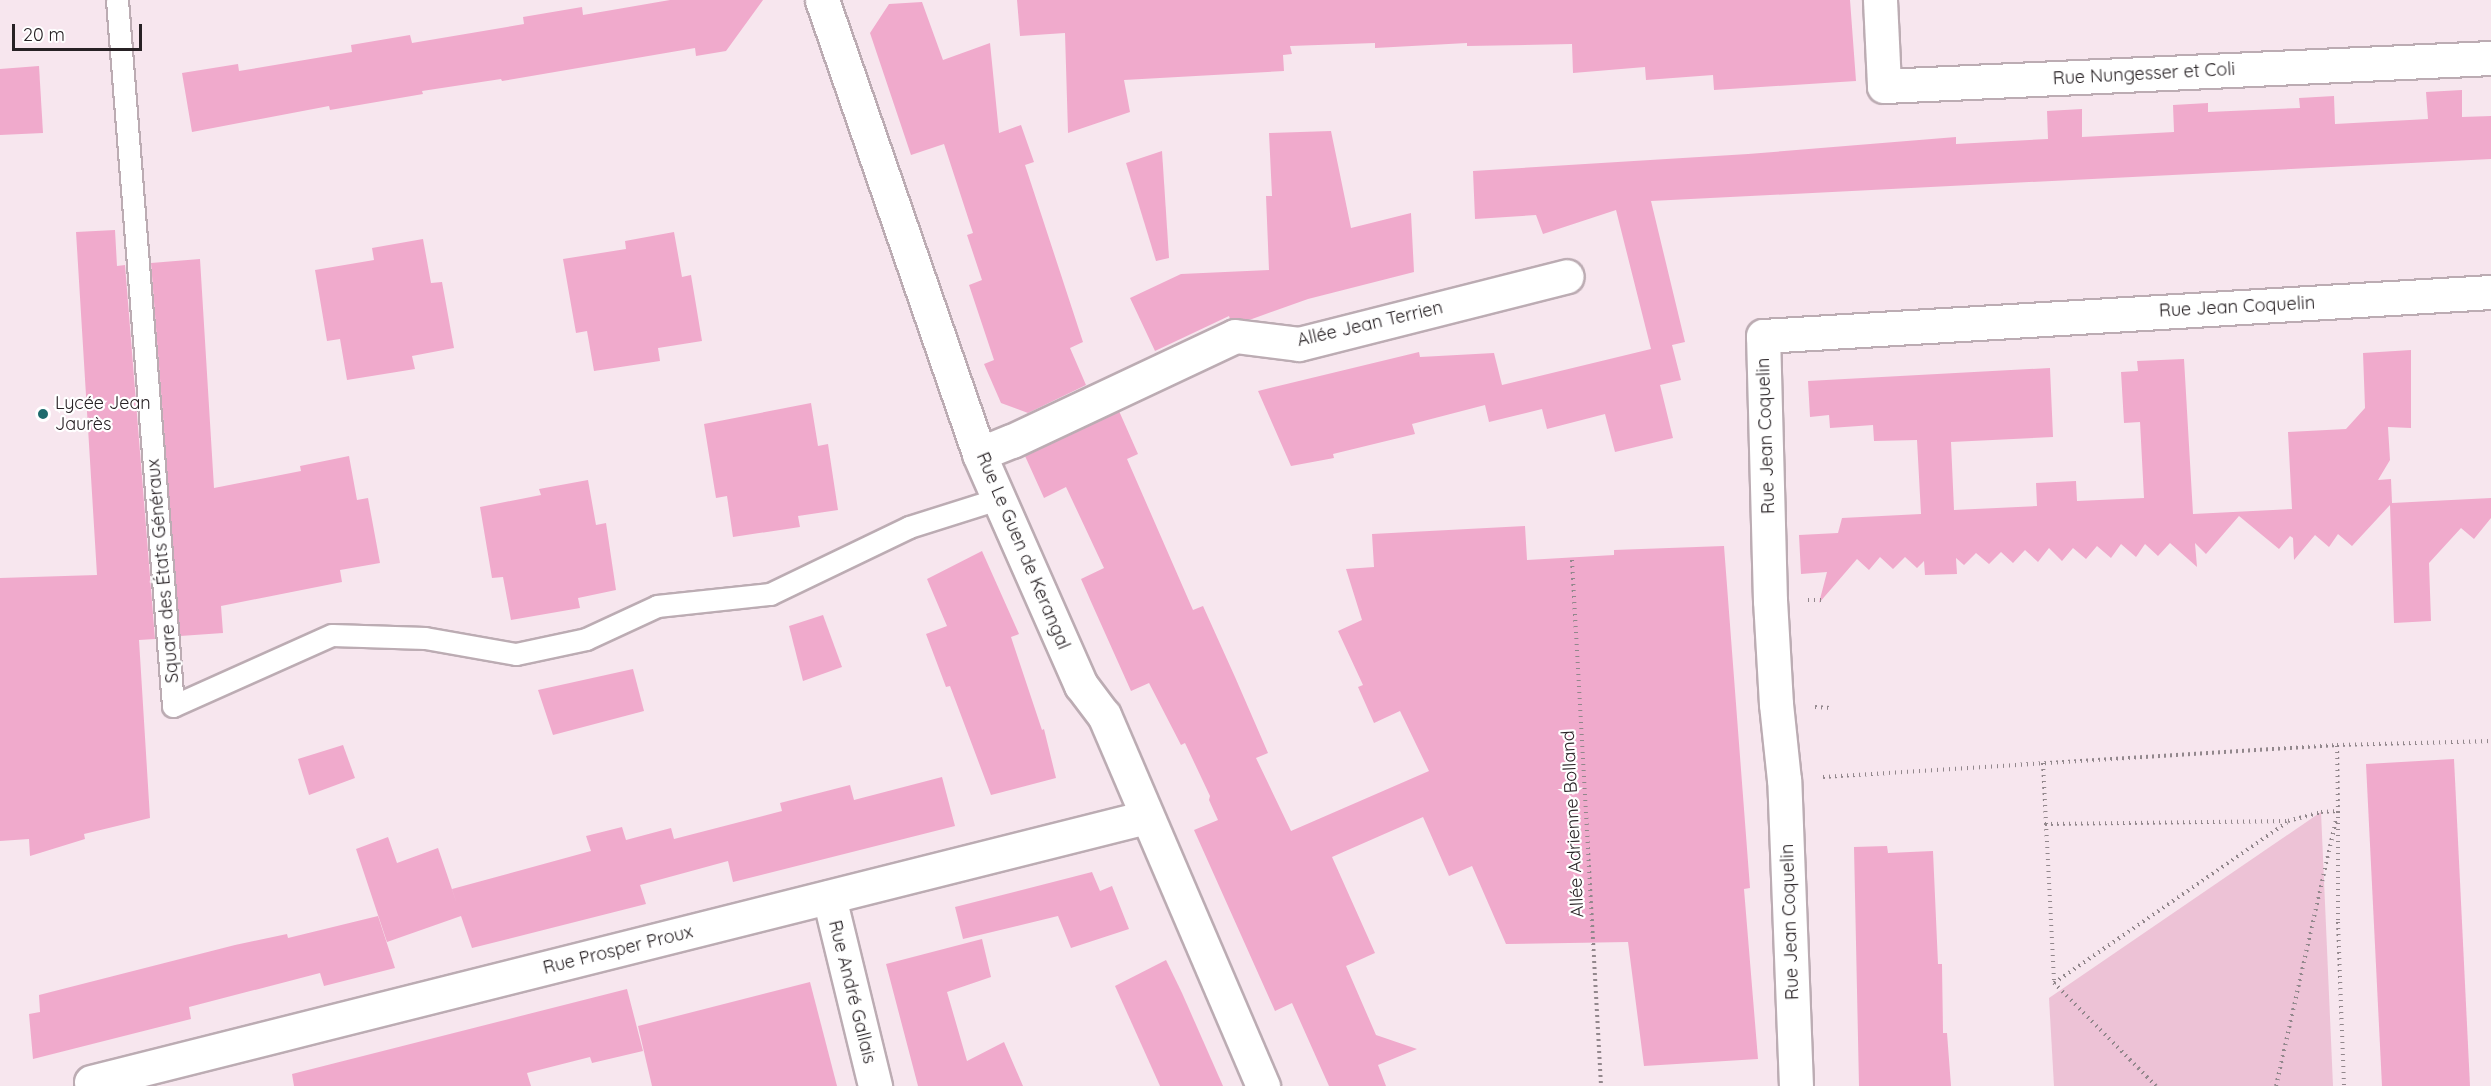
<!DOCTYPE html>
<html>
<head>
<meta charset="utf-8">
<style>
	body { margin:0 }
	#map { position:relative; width:2491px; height:1086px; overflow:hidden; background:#f7e6ee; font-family:Quicksand,sans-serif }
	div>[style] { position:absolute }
	.green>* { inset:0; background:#edc2d6 }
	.building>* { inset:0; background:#f0aacc }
	.path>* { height:4px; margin-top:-2px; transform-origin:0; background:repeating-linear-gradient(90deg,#92878c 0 1.5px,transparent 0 6px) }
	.roads { filter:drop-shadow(2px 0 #bcacb3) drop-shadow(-2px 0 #bcacb3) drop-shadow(0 2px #bcacb3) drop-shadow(0 -2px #bcacb3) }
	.lane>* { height:21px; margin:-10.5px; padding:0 10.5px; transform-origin:10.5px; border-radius:10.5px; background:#fff }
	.street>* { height:33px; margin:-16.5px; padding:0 16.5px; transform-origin:16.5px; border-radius:16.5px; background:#fff }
	.secondary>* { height:33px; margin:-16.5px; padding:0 16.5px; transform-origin:16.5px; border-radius:16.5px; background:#fff }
	.dots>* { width:16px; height:16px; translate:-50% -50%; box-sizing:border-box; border:3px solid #fff; border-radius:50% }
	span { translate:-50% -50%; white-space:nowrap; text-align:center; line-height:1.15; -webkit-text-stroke:4.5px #fff; paint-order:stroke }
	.street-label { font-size:18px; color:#272124 }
	.poi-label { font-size:18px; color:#272124 }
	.left { translate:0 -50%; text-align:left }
	.scale { position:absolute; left:12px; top:24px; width:130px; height:27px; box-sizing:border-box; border:3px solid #272124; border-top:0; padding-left:8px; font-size:18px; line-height:21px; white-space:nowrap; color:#272124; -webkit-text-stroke:4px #fff; paint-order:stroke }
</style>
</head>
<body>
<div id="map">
	<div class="green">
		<div style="clip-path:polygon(2321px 812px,2333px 1086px,2054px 1086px,2049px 998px)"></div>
	</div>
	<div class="building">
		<div style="clip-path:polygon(670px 0,763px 0,726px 51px,696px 56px,695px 48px,502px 81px,501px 79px,422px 91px,423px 94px,330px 110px,329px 106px,192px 132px,182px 73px,238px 64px,239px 71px,352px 52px,351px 45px,410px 35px,412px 43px,524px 24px,523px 17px,582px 7px,583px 15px)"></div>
		<div style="clip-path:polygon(1017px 0,1850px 0,1856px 81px,1714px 90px,1713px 75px,1646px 80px,1645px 67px,1573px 73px,1572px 44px,1467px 46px,1467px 43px,1375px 48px,1375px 43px,1290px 46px,1292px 54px,1283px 55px,1284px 71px,1124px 80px,1130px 112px,1068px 133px,1065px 33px,1020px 36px)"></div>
		<div style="clip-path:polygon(922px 2px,943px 60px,990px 43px,999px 133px,1021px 125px,1034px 162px,1025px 165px,1083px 342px,1070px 348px,1086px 385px,1028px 413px,1001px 403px,984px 364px,994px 360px,969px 285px,982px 280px,967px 235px,973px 233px,944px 144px,911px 155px,870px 33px,889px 4px)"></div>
		<div style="clip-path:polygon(39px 66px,43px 133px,0 135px,0 69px)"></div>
		<div style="clip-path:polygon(2462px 90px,2462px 117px,2491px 116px,2491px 159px,1651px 201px,1685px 342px,1672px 345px,1681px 380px,1660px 385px,1673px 438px,1615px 452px,1605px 414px,1547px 429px,1542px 409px,1489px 422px,1485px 405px,1412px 424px,1415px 434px,1333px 454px,1334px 458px,1291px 466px,1258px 391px,1419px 352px,1420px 357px,1494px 353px,1502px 385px,1651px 349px,1616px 210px,1543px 234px,1536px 215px,1475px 219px,1473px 171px,1748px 154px,1956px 137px,1956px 144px,2048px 139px,2047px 111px,2082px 109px,2082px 137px,2174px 132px,2173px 105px,2208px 103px,2208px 112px,2300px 108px,2299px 98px,2334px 96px,2335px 124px,2428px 119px,2426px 92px)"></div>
		<div style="clip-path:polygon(1331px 131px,1351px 228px,1411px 213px,1414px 272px,1308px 299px,1252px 319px,1230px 319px,1229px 316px,1155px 351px,1130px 298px,1181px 274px,1269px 270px,1266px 196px,1272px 196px,1269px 133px)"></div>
		<div style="clip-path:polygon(1162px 151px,1169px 258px,1156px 261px,1126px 163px)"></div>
		<div style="clip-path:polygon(115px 230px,117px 266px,125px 265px,155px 639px,139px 640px,150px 818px,84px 834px,85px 839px,30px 856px,29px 839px,0 841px,0 578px,97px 575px,76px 232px)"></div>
		<div style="clip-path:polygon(674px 232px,682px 277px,691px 275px,702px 341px,658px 348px,660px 361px,594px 371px,587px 331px,576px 333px,563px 259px,626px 249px,625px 241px)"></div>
		<div style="clip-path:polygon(423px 239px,431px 283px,442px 282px,454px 348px,412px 356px,415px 369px,347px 380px,340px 339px,327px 341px,315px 270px,374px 260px,372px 248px)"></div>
		<div style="clip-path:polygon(200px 259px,214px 488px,301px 471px,300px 466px,349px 456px,357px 500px,368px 498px,380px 563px,340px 570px,342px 582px,221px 606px,223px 633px,180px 636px,151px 263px)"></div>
		<div style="clip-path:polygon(2411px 350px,2411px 428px,2388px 427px,2390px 460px,2378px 480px,2391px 479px,2392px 503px,2491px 498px,2491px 518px,2474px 539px,2461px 528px,2429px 563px,2431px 621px,2394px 623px,2390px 505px,2352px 546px,2338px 534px,2329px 547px,2315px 535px,2294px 560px,2293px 538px,2290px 536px,2279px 549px,2239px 516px,2206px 554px,2195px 543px,2197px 567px,2170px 543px,2158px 556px,2145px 544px,2136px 557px,2121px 544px,2111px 558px,2097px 546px,2086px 559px,2073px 548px,2062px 561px,2049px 548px,2038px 562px,2025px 550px,2013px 563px,2001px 552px,1989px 564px,1976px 553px,1964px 565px,1956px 558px,1957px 574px,1925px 575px,1924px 561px,1917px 568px,1905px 557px,1893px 569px,1880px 557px,1869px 570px,1857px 559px,1819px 603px,1827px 572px,1801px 574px,1799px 535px,1838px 533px,1842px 518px,1921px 514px,1917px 440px,1874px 441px,1873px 425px,1830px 428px,1829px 415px,1810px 417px,1808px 381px,2050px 368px,2053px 437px,1951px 442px,1954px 510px,2037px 506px,2036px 483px,2076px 481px,2077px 501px,2144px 498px,2140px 422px,2124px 423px,2121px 372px,2138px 371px,2137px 361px,2184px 359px,2193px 514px,2292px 509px,2288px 432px,2346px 429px,2365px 408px,2363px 353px)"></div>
		<div style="clip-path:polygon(811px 403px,818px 446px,828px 444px,838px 510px,798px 516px,800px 527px,733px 537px,727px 496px,716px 498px,704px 424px)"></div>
		<div style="clip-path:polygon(1119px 411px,1138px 454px,1127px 459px,1193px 610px,1203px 606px,1235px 677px,1268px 753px,1256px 758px,1291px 831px,1429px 771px,1400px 711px,1374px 723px,1358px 687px,1363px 685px,1338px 631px,1362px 620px,1346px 569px,1374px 567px,1372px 534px,1525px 526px,1527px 560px,1614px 555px,1614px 550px,1724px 546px,1750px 888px,1744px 889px,1758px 1059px,1644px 1066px,1628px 942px,1506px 944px,1472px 866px,1449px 876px,1423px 817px,1332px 857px,1375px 953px,1346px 966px,1376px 1035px,1417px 1049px,1378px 1065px,1386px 1086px,1329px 1086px,1292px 1003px,1275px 1011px,1194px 830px,1218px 820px,1209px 800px,1210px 796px,1185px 743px,1181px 745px,1149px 683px,1131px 691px,1092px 604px,1081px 579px,1104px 568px,1066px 487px,1044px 498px,1025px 456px)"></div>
		<div style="clip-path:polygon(588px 480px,596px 525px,606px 523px,616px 590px,578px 598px,580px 608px,511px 620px,503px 577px,492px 578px,480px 507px,541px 495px,539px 489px)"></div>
		<div style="clip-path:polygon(982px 551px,1019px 634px,1011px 637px,1042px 730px,1044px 729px,1056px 778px,991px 795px,950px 686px,946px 687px,926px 634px,947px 626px,927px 579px)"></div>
		<div style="clip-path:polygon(823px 615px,842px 667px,803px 681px,789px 626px)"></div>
		<div style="clip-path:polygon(633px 669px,644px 711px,553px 735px,538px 690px)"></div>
		<div style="clip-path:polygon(343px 745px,355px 778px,309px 795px,298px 759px)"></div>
		<div style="clip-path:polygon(2454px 759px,2470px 1086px,2382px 1086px,2366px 764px)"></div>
		<div style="clip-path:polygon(942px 777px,955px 826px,733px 882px,728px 861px,640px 885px,646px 904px,472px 948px,461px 916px,387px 942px,356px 849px,388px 837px,397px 863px,438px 848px,457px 904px,452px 889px,591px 851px,586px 836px,622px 827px,626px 840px,671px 828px,674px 839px,782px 811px,780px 803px,850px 785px,854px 800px)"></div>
		<div style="clip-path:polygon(1887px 846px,1888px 853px,1933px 851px,1938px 964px,1942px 964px,1943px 1033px,1947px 1033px,1951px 1086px,1859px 1086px,1854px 847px)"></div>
		<div style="clip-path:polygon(1092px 872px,1100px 891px,1112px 886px,1129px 929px,1071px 948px,1058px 916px,963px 939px,955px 907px)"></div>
		<div style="clip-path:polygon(378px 916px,395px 968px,324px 986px,320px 973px,189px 1007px,191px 1019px,33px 1059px,29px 1014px,40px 1012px,39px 995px,235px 945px,287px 934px,288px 938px)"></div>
		<div style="clip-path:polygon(982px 939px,991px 977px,947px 992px,967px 1061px,1004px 1042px,1023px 1086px,918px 1086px,886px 964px)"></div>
		<div style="clip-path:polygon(1166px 960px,1182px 993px,1223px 1086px,1160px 1086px,1115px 986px)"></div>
		<div style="clip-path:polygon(810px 982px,837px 1086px,652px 1086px,638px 1026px)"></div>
		<div style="clip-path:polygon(627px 989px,643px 1051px,592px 1063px,590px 1057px,527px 1073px,531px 1086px,294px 1086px,292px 1074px)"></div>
	</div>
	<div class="path">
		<div style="left:1572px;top:560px;width:527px;rotate:86.84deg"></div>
		<div style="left:1808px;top:600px;width:17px"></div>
		<div style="left:1815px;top:707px;width:16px;rotate:4deg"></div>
		<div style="left:2043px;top:763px;width:219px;rotate:87.1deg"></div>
		<div style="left:1823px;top:777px;width:515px;rotate:-3.56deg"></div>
		<div style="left:2338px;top:813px;width:68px;rotate:-90.8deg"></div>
		<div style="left:2337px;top:745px;width:154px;rotate:-1.5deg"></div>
		<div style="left:2045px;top:824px;width:243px;rotate:-0.7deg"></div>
		<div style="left:2288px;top:821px;width:34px;rotate:-15deg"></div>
		<div style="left:2321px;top:812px;width:17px;rotate:-3deg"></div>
		<div style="left:2338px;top:811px;width:111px;rotate:90deg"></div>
		<div style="left:2338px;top:922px;width:164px;rotate:87.9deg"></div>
		<div style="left:2156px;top:1086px;width:145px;rotate:-134.7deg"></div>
		<div style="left:2054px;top:983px;width:283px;rotate:-34.6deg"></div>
		<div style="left:2276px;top:1086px;width:273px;rotate:-77.3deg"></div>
	</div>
	<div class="roads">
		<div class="lane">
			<div style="left:117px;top:0;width:708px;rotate:85.46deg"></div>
			<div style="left:173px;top:706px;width:174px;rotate:-24.1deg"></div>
			<div style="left:332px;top:635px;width:93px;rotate:1.8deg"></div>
			<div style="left:425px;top:638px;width:92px;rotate:10deg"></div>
			<div style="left:516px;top:654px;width:72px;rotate:-12.1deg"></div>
			<div style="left:586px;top:639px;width:78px;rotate:-24.9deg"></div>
			<div style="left:657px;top:606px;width:114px;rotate:-6.1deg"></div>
			<div style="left:770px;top:594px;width:154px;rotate:-25.7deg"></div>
			<div style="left:909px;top:527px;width:93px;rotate:-17.5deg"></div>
		</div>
		<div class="street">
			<div style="left:1880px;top:0;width:86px;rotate:87.3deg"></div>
			<div style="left:1884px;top:86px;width:608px;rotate:-2.64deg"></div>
			<div style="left:979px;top:454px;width:35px;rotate:-22deg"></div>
			<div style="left:1012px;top:441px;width:246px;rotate:-25.2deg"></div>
			<div style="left:1235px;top:336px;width:64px;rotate:7.1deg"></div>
			<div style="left:1299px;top:344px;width:276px;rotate:-14.2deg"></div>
			<div style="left:829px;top:897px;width:195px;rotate:76.3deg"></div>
			<div style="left:91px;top:1082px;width:1088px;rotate:-14.1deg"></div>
			<div style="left:1796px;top:1086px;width:306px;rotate:-92.2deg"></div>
			<div style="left:1784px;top:780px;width:76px;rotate:-96deg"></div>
			<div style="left:1776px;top:704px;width:103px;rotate:-93.3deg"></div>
			<div style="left:1770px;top:601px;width:265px;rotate:-91.5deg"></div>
			<div style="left:1763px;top:336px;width:729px;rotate:-3.46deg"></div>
		</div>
		<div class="secondary">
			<div style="left:822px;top:0;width:480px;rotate:70.9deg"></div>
			<div style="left:979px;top:454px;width:253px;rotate:66.2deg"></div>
			<div style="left:1081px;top:685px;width:38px;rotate:53deg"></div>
			<div style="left:1104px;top:715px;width:404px;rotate:66.8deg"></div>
		</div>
	</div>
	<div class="dots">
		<div style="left:43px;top:414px;background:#1d6a6c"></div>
	</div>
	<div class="street-label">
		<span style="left:2144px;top:74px;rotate:-3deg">Rue Nungesser et Coli</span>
		<span style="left:2237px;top:307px;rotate:-3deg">Rue Jean Coquelin</span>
		<span style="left:1370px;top:324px;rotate:-13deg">Allée Jean Terrien</span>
		<span style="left:1766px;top:436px;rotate:-92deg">Rue Jean Coquelin</span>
		<span style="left:1023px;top:551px;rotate:67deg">Rue Le Guen de Kerangal</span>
		<span style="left:163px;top:571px;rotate:-95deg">Square des États Généraux</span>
		<span style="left:1573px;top:824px;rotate:-93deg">Allée Adrienne Bolland</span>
		<span style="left:1790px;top:922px;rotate:-92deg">Rue Jean Coquelin</span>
		<span style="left:618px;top:950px;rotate:-14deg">Rue Prosper Proux</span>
		<span style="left:852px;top:992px;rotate:76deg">Rue André Gallais</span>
	</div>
	<div class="poi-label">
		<span class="left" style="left:55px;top:414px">Lycée Jean<br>Jaurès</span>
	</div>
	<div class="scale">20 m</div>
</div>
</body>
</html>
